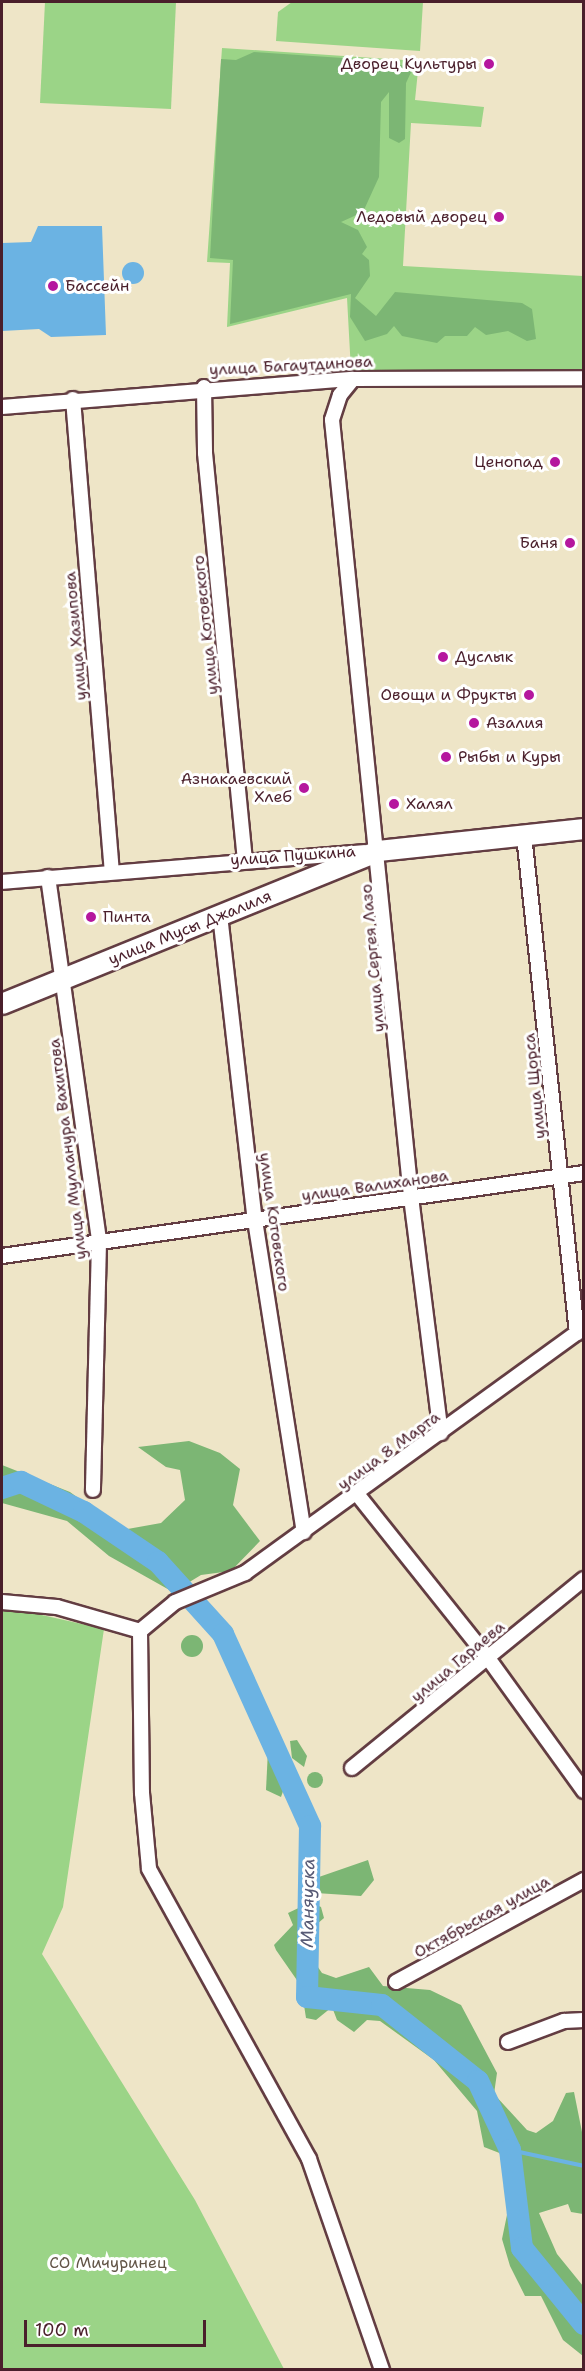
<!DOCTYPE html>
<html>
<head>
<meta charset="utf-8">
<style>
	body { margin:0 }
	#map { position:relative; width:585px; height:2371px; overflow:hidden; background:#eee5c7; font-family:"Shantell Sans",sans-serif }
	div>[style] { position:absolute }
	.green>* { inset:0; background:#9bd487 }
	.forest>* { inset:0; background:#7cb674 }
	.round { border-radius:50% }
	.water>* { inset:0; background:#6bb3e3 }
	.stream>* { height:4px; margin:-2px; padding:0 2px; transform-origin:2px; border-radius:2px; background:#6bb3e3 }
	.river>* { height:22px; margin:-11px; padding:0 11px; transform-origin:11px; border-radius:11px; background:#6bb3e3 }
	.roads { filter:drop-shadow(2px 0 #633d42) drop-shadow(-2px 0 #633d42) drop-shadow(0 2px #633d42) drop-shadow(0 -2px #633d42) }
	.street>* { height:14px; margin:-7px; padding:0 7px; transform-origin:7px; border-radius:7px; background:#fff }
	.secondary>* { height:20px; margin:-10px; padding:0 10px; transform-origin:10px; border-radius:10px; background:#fff }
	.dots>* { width:16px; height:16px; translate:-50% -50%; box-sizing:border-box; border:3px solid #fff; border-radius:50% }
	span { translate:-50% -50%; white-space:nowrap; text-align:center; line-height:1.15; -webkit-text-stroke:6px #fff; paint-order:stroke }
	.poi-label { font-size:16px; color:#4a1f2b }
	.right { translate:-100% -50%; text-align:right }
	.left { translate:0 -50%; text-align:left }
	.street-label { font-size:16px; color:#4a1f2b }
	.park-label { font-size:16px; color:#625547 }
	.water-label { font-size:18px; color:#575a75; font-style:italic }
	.frame { position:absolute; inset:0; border:3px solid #4a1f2b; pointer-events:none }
	.scale { position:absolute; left:24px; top:2320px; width:182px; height:27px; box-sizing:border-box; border:3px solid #4a1f2b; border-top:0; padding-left:8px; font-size:18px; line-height:21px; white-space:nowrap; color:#4a1f2b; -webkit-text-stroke:4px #fff; paint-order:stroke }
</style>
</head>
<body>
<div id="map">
	<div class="green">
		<div style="clip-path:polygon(45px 2px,176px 2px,171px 109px,40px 103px)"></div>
		<div style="clip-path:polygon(292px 2px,423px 2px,420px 51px,276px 41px,278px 12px)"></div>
		<div style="clip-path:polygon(222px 48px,419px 61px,415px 100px,484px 107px,481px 127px,411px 123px,403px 266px,583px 276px,583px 369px,351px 371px,347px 298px,227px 327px,230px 263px,207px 262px)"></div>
		<div style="clip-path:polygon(2px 1606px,104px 1629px,63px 1907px,42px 1954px,195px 2200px,284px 2369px,2px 2370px)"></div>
	</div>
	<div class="forest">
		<div style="clip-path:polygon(254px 52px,372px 60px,387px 70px,392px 63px,413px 68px,406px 83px,405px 139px,399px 143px,389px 138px,389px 92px,381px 102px,379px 177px,363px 212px,341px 222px,358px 230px,367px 247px,362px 254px,369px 260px,370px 276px,355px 298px,376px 316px,395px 292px,522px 303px,532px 309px,536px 339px,527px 341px,508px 331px,486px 335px,475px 327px,467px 336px,445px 336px,437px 343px,402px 336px,394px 326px,387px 334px,365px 341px,350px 317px,351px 294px,230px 324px,233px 260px,210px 258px,221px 59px,236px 60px)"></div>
		<div style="clip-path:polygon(189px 1441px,220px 1453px,240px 1469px,233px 1505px,260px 1541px,231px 1571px,201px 1575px,173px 1592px,109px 1556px,67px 1521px,2px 1503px,2px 1465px,70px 1492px,122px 1530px,161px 1523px,185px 1500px,180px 1470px,166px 1467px,138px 1447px)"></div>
		<div class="round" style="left:181px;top:1635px;width:22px;height:22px"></div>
		<div style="clip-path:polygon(297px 1740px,307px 1756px,304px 1767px,292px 1758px,290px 1741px)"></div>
		<div style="clip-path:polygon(268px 1750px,290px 1771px,281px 1797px,266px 1790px)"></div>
		<div class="round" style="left:307px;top:1772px;width:16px;height:16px"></div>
		<div style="clip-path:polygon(368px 1860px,374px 1880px,361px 1896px,316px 1893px,312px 1903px,321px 1907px,324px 1918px,317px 1924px,313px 1960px,322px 1973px,336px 1978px,369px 1967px,383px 1986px,430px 1990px,461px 2005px,497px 2073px,494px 2094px,527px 2130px,536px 2133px,553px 2121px,566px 2093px,574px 2092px,583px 2137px,583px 2214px,571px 2212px,568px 2204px,539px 2213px,557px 2254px,583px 2286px,583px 2356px,563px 2340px,541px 2296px,525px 2296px,510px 2266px,502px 2239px,508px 2210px,502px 2154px,484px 2147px,477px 2111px,434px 2060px,380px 2021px,367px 2020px,354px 2032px,337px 2020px,332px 2007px,316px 2020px,306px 2018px,301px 1986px,276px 1950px,274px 1945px,293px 1925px,288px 1913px,307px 1904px,316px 1878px)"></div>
	</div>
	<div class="water">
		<div style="clip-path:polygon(38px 226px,102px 226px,106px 335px,51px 337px,39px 329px,2px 331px,2px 243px,31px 242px)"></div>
		<div class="round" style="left:122px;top:262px;width:22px;height:22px"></div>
	</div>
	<div class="stream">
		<div style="left:510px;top:2150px;width:76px;rotate:12.2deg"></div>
	</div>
	<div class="river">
		<div style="left:2px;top:1488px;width:20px;rotate:-18deg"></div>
		<div style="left:21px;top:1482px;width:70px;rotate:25.5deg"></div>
		<div style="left:84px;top:1512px;width:89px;rotate:34deg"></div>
		<div style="left:158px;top:1562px;width:97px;rotate:47.9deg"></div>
		<div style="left:223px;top:1634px;width:211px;rotate:65.6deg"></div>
		<div style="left:310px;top:1826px;width:171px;rotate:91deg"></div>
		<div style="left:307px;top:1997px;width:75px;rotate:6.1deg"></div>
		<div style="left:382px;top:2005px;width:122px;rotate:38.4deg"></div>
		<div style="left:478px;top:2081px;width:76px;rotate:65.1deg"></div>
		<div style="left:510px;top:2150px;width:99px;rotate:83deg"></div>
		<div style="left:522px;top:2248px;width:98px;rotate:50.8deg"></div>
	</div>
	<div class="roads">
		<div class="street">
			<div style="left:353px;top:379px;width:21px;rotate:129deg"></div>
			<div style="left:340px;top:395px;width:26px;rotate:108deg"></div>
			<div style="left:332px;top:420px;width:781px;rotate:84.19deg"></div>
			<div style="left:411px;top:1197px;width:238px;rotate:82.8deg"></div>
			<div style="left:204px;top:387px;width:66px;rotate:89.1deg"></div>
			<div style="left:205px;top:453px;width:408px;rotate:84.4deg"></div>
			<div style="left:73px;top:399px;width:474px;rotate:85.3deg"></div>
			<div style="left:2px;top:407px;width:352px;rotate:-4.6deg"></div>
			<div style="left:353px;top:379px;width:231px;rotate:-0.2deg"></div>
			<div style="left:524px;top:835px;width:501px;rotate:83.93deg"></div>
			<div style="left:48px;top:877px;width:369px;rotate:82deg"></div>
			<div style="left:99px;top:1242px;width:248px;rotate:91.4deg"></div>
			<div style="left:2px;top:882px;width:364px;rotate:-4.7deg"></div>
			<div style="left:220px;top:915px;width:307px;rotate:83.5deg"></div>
			<div style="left:255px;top:1220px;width:316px;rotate:81.1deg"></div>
			<div style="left:2px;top:1256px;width:588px;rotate:-8.12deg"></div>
			<div style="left:358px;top:1495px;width:208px;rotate:51.4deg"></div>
			<div style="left:488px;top:1658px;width:164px;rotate:54.2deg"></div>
			<div style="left:2px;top:1602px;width:55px;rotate:5.2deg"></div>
			<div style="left:57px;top:1607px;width:86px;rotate:16.1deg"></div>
			<div style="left:140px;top:1631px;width:162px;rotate:89.3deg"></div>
			<div style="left:142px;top:1793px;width:76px;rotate:84.7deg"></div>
			<div style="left:149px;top:1869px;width:331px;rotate:61.1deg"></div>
			<div style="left:309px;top:2159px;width:223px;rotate:70.9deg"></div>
			<div style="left:140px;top:1631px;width:45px;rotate:-39.6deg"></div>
			<div style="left:175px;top:1602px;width:76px;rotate:-22.5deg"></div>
			<div style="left:245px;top:1573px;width:418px;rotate:-35.9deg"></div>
			<div style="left:352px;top:1768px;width:299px;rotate:-39.2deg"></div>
			<div style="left:396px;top:1982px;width:214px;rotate:-28.5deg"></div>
			<div style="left:508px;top:2042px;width:60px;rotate:-20.6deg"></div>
			<div style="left:564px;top:2021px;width:20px;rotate:-3deg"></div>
		</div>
		<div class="secondary">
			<div style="left:2px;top:1004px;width:407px;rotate:-22.1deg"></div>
			<div style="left:379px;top:851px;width:206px;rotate:-6.1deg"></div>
		</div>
	</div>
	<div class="dots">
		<div style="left:489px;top:64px;background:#b5179e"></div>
		<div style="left:499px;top:217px;background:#b5179e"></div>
		<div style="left:53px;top:286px;background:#b5179e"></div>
		<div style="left:555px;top:462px;background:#b5179e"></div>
		<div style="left:570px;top:543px;background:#b5179e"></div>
		<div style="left:443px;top:657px;background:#b5179e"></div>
		<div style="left:529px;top:695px;background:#b5179e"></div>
		<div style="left:474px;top:723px;background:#b5179e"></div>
		<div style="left:446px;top:757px;background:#b5179e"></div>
		<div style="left:304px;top:788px;background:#b5179e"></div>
		<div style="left:394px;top:804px;background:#b5179e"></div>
		<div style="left:91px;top:917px;background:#b5179e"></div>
	</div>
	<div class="poi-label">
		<span class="right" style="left:477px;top:64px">Дворец Культуры</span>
		<span class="right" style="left:487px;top:217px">Ледовый дворец</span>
		<span class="left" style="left:65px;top:286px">Бассейн</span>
		<span class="right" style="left:543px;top:462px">Ценопад</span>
		<span class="right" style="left:558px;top:543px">Баня</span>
		<span class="left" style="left:455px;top:657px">Дуслык</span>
		<span class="right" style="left:517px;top:695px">Овощи и Фрукты</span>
		<span class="left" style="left:486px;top:723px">Азалия</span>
		<span class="left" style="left:458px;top:757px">Рыбы и Куры</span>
		<span class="right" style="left:292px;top:788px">Азнакаевский<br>Хлеб</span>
		<span class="left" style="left:406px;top:804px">Халял</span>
		<span class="left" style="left:103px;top:917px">Пинта</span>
	</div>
	<div class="street-label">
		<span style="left:291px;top:366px;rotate:-3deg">улица Багаутдинова</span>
		<span style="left:206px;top:625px;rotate:-96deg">улица Котовского</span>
		<span style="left:76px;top:636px;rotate:-95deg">улица Хазипова</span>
		<span style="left:293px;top:856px;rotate:-4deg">улица Пушкина</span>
		<span style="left:190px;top:928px;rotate:-22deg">улица Мусы Джалиля</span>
		<span style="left:373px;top:958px;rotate:-95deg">улица Сергея Лазо</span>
		<span style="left:535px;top:1086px;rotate:-96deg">улица Щорса</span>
		<span style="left:68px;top:1149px;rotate:-97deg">улица Мулланура Вахитова</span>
		<span style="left:375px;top:1186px;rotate:-8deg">улица Валиханова</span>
		<span style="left:274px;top:1222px;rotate:82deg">улица Котовского</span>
		<span style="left:389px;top:1451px;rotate:-36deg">улица 8 Марта</span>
		<span style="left:458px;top:1662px;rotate:-40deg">улица Гараева</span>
		<span style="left:482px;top:1917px;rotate:-29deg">Октябрьская улица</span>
	</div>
	<div class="park-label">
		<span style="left:108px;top:2263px">СО Мичуринец</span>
	</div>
	<div class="water-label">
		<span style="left:308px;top:1903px;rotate:-89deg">Маняуска</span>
	</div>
	<div class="frame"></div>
	<div class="scale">100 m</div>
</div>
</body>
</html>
